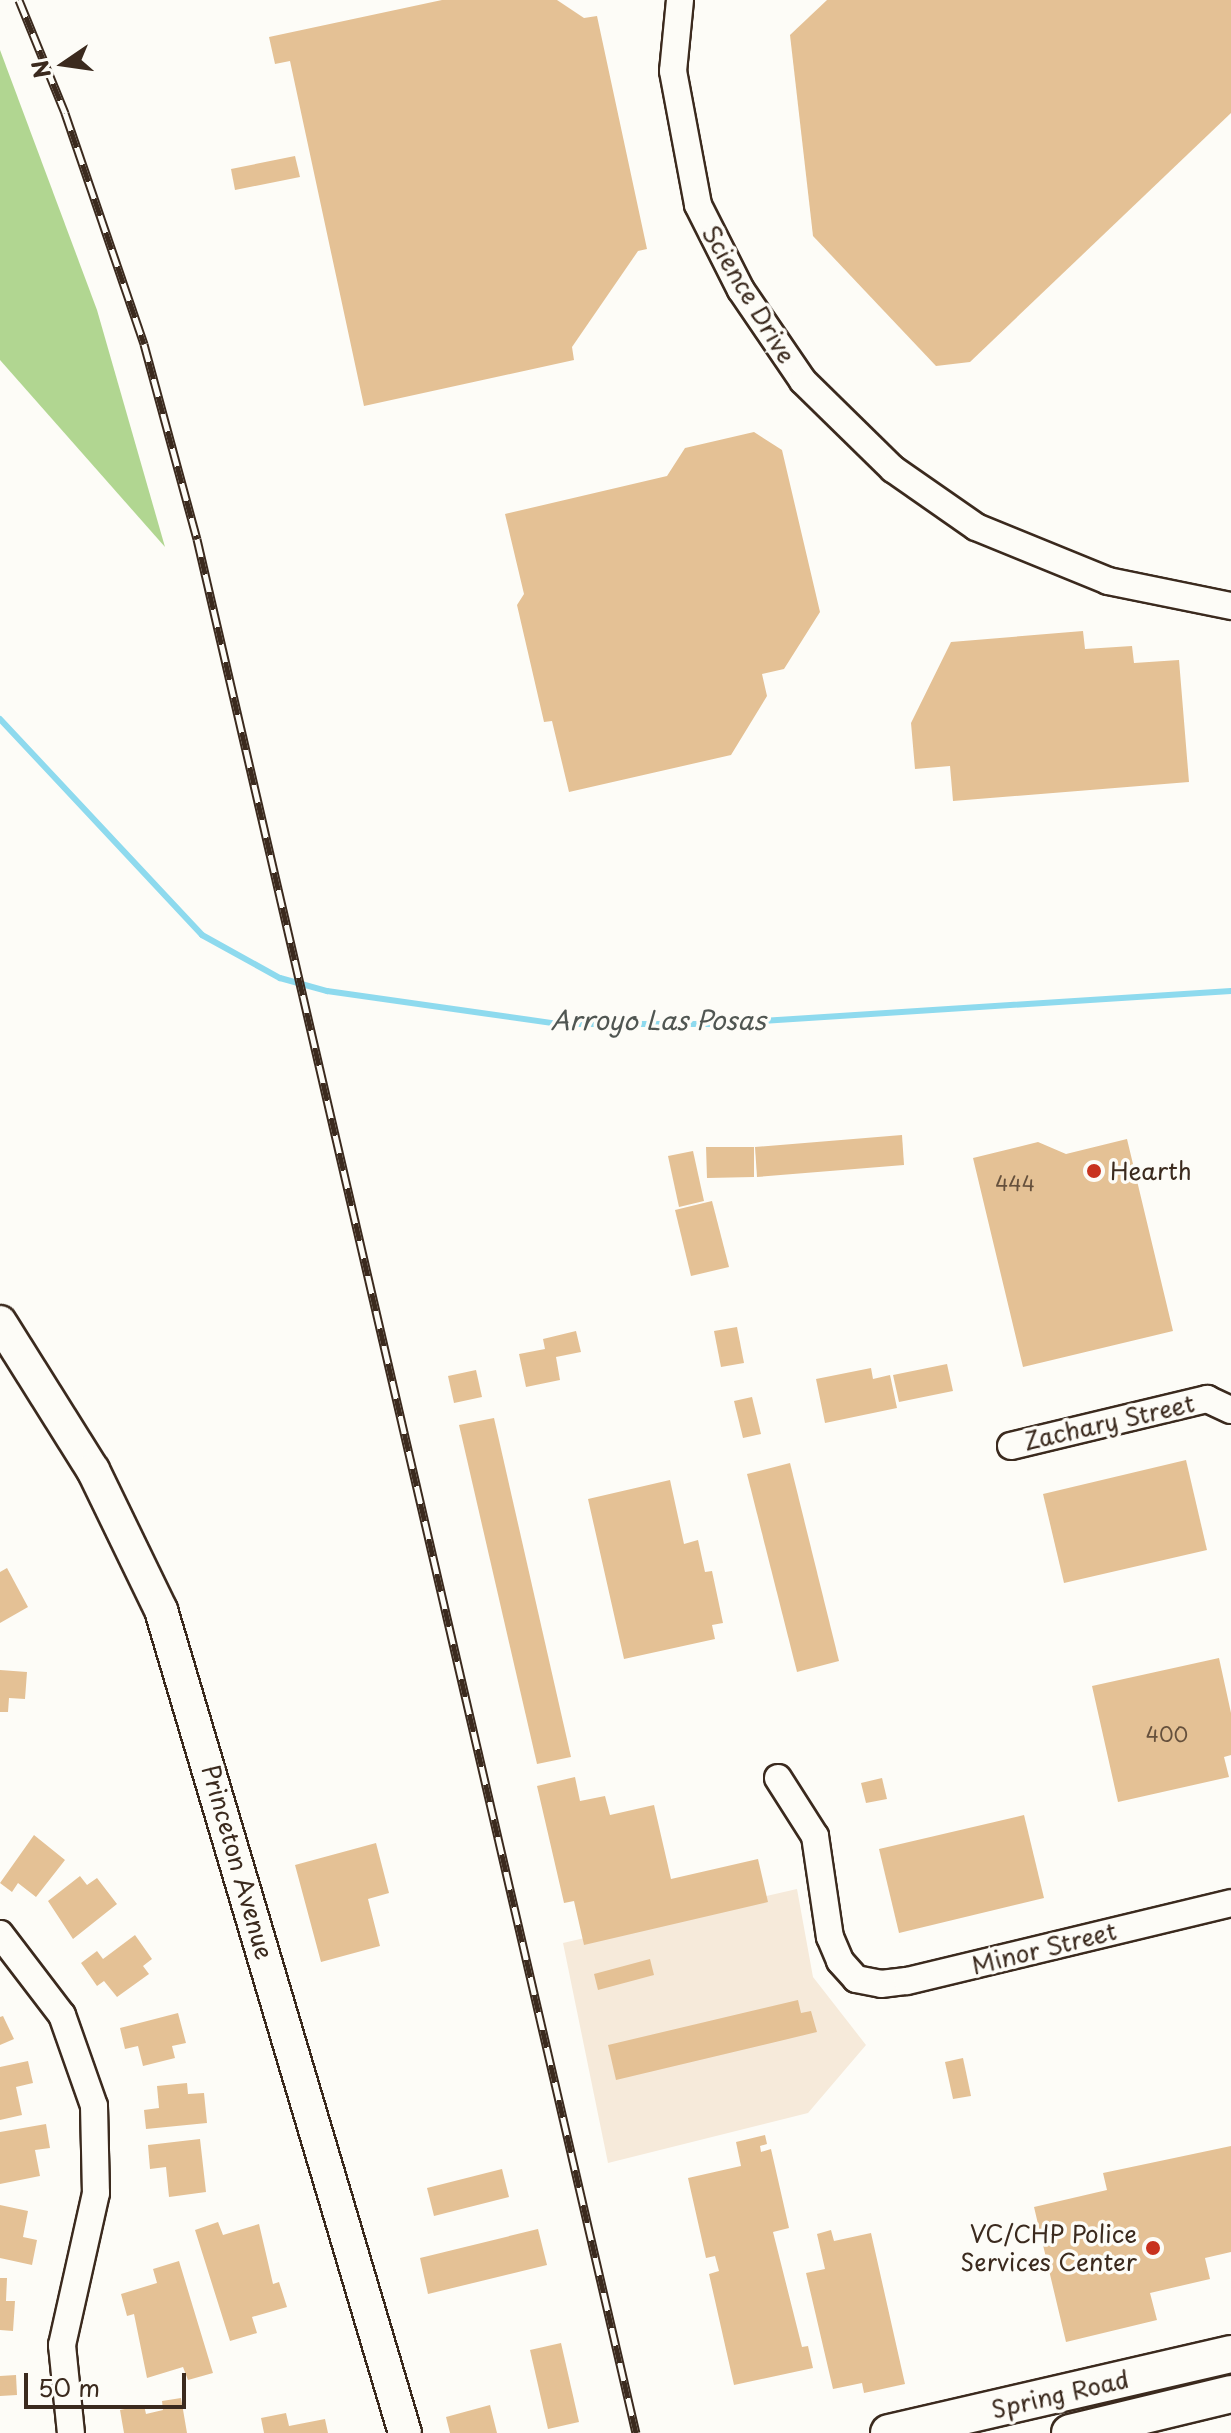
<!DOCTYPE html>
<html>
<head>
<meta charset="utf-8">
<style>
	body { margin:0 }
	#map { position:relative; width:1231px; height:2433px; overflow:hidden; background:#fdfcf7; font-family:"Playpen Sans",sans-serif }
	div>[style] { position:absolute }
	.built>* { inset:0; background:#f6eada }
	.green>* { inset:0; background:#b1d691 }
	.stream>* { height:6px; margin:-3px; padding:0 3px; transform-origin:3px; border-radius:3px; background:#8edaee }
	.building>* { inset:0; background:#e4c195 }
	.roads { filter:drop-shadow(2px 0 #3b2a1e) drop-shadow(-2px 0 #3b2a1e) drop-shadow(0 2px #3b2a1e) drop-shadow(0 -2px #3b2a1e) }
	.minor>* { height:26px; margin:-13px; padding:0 13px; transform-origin:13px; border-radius:13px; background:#fdfcf7 }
	.tertiary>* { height:32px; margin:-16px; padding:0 16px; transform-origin:16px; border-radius:16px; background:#fdfcf7 }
	.secondary>* { height:36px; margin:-18px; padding:0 18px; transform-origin:18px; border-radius:18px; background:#fdfcf7 }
	.rail>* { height:9px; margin-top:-4.5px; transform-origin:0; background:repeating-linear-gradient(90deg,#fdfcf7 0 18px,#3b2a1e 0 36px); box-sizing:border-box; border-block:2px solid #3b2a1e }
	.dots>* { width:22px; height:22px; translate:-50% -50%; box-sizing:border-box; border:4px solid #fdfcf7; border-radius:50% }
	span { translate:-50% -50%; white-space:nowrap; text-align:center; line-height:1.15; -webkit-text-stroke:7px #fdfcf7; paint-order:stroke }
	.number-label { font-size:20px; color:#65503c }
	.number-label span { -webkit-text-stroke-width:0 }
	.street-label { font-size:24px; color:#3b2a1e }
	.poi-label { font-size:24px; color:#3b2a1e }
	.left { translate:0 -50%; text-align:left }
	.right { translate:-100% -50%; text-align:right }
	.water-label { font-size:26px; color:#505652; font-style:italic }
	.north { position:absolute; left:24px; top:24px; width:80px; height:80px; -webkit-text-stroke:6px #fdfcf7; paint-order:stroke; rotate:257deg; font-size:22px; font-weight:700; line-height:32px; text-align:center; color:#3b2a1e }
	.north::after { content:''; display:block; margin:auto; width:28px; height:36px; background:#3b2a1e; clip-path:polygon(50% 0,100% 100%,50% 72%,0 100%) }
	.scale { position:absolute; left:24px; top:2373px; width:162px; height:36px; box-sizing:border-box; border:4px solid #3b2a1e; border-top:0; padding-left:10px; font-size:24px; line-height:28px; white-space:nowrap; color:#3b2a1e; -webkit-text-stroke:6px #fdfcf7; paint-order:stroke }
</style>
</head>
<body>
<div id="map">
	<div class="built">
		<div style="clip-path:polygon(797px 1889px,813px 1977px,866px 2045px,808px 2113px,608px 2163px,563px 1943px)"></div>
	</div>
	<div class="green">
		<div style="clip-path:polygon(0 50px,97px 310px,165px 547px,0 360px)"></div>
	</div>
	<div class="stream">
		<div style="left:0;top:719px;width:296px;rotate:46.9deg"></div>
		<div style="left:202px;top:935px;width:89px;rotate:28.9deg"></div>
		<div style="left:280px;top:978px;width:49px;rotate:15.5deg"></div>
		<div style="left:327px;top:991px;width:235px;rotate:8.1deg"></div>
		<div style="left:560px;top:1024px;width:154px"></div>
		<div style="left:714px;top:1024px;width:518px;rotate:-3.65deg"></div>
	</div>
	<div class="building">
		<div style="clip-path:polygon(442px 0,557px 0,584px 18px,597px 16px,647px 249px,638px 251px,572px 347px,574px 360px,364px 406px,290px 61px,275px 64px,269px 37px)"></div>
		<div style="clip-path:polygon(827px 0,1231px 0,1231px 113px,970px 362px,936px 366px,813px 236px,790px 35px)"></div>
		<div style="clip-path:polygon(295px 156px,300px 177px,235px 190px,231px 169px)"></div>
		<div style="clip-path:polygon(754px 432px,782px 450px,820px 612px,784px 669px,762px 674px,767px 696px,731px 755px,569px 792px,552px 721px,544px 722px,517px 605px,524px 594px,505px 514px,667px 476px,685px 448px)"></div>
		<div style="clip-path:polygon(1083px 631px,1085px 649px,1132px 646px,1134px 663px,1179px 660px,1189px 782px,953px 801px,950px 766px,915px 769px,911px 723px,951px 642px)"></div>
		<div style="clip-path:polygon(902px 1135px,904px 1165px,757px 1177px,755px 1147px)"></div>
		<div style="clip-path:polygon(1127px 1139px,1173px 1331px,1023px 1367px,973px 1158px,1038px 1142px,1066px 1154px)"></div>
		<div style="clip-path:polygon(706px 1147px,754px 1147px,754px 1177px,707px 1178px)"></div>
		<div style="clip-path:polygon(693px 1151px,704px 1201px,679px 1207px,668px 1156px)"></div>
		<div style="clip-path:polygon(712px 1201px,729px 1267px,691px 1276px,675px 1210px)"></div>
		<div style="clip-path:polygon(737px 1327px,744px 1363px,721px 1367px,714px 1331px)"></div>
		<div style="clip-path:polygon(576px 1331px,581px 1352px,556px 1357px,560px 1380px,526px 1387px,519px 1354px,545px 1349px,543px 1339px)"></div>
		<div style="clip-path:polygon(947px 1364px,953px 1391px,899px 1402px,893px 1375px)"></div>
		<div style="clip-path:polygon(871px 1368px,873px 1379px,890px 1375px,897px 1408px,825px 1423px,816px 1379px)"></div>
		<div style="clip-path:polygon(476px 1370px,482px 1397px,454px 1403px,448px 1376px)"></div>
		<div style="clip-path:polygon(752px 1397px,761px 1434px,743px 1438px,734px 1401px)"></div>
		<div style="clip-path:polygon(494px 1418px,571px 1757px,537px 1764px,459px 1425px)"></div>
		<div style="clip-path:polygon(1186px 1460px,1207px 1550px,1064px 1583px,1043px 1494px)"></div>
		<div style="clip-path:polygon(790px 1463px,839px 1661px,797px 1672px,747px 1474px)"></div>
		<div style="clip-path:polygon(670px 1480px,684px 1544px,698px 1540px,705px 1572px,712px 1571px,723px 1623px,712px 1625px,715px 1639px,624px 1659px,588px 1499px)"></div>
		<div style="clip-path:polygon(7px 1568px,28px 1607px,0 1623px,0 1572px)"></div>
		<div style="clip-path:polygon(1219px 1658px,1231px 1713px,1231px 1755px,1224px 1757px,1229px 1777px,1118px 1802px,1092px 1686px)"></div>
		<div style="clip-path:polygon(0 1670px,27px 1672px,25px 1699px,9px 1698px,8px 1712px,0 1712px)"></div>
		<div style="clip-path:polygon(575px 1777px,580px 1801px,605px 1796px,610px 1815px,654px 1805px,671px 1879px,758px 1859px,768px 1902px,584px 1945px,574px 1901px,564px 1903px,537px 1786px)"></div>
		<div style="clip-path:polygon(882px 1778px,887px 1799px,866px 1803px,861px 1783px)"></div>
		<div style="clip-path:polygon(1024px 1815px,1044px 1898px,899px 1933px,879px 1849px)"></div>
		<div style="clip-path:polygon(34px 1835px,65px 1860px,36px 1897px,18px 1883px,12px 1892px,0 1883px)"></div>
		<div style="clip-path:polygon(376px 1843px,389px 1893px,368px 1899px,380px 1946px,321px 1962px,295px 1865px)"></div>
		<div style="clip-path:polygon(80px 1876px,87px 1885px,97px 1878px,117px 1904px,73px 1939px,48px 1901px)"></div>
		<div style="clip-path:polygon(135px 1935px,152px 1959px,143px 1966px,149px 1974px,117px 1997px,104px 1981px,97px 1986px,81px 1963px,97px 1951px,103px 1959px)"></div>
		<div style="clip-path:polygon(650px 1959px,654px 1975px,598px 1990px,594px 1974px)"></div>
		<div style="clip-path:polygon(798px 2000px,801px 2013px,811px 2011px,817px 2032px,616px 2080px,608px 2045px)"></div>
		<div style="clip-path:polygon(178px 2013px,186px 2043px,172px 2046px,175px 2058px,143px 2066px,138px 2046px,125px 2049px,120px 2028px)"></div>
		<div style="clip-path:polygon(3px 2016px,14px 2039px,0 2045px,0 2017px)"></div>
		<div style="clip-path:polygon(963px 2058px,971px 2096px,953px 2099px,945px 2062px)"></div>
		<div style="clip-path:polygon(28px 2061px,33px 2083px,16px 2087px,22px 2115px,0 2120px,0 2067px)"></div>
		<div style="clip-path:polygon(187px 2083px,188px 2094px,204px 2093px,207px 2123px,146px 2129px,144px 2110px,159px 2108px,157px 2086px)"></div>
		<div style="clip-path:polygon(46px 2124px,50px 2148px,35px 2150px,40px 2176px,0 2184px,0 2132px)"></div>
		<div style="clip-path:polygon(765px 2135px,767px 2144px,760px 2146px,761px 2152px,771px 2149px,789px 2228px,773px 2232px,802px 2347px,808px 2346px,813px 2368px,734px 2385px,709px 2274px,719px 2271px,715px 2256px,706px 2258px,688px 2178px,741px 2166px,736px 2142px)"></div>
		<div style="clip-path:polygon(200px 2139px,206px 2192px,169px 2197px,166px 2167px,150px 2169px,148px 2145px)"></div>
		<div style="clip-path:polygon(1231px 2146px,1231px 2252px,1205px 2258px,1210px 2279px,1150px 2293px,1157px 2320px,1066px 2342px,1034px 2207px,1107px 2190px,1103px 2173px)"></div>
		<div style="clip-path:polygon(502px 2169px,509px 2197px,434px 2216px,427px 2188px)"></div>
		<div style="clip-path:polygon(0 2205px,28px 2211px,23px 2237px,37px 2240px,32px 2265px,0 2258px)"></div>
		<div style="clip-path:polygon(218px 2222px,223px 2235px,259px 2224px,273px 2284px,279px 2282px,287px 2307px,252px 2317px,257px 2333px,230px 2341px,195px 2230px)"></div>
		<div style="clip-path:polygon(538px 2229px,547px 2265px,428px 2294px,420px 2258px)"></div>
		<div style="clip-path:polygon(831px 2230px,834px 2241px,871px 2233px,905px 2384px,864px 2393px,862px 2383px,833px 2389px,806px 2273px,825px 2269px,817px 2234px)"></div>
		<div style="clip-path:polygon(179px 2261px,213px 2373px,188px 2380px,183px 2367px,147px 2378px,134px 2314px,127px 2316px,121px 2294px,157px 2283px,153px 2269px)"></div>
		<div style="clip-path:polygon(0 2278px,7px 2278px,6px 2301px,15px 2301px,13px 2331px,0 2330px)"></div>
		<div style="clip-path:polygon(561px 2343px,579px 2422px,548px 2429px,530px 2350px)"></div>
		<div style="clip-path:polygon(16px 2375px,17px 2395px,0 2396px,0 2376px)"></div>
		<div style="clip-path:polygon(181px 2398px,187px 2433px,124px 2433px,120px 2410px,144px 2405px,146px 2414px,163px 2410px,162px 2401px)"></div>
		<div style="clip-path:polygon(490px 2405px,497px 2433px,450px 2433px,446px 2417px)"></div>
		<div style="clip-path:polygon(286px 2413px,289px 2426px,325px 2419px,328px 2433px,264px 2433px,261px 2418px)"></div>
	</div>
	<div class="roads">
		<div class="minor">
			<div style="left:680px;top:0;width:71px;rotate:95.6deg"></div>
			<div style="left:673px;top:71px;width:136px;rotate:79.4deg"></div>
			<div style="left:698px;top:205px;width:95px;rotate:63.2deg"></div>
			<div style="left:741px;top:290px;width:110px;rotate:55.7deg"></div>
			<div style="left:803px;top:381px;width:126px;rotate:44.4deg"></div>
			<div style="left:893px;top:469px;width:101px;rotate:34.9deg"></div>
			<div style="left:976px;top:527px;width:143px;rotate:22.2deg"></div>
			<div style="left:1108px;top:581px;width:126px;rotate:11.5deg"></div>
			<div style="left:1011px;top:1446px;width:202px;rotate:-13.5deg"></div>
			<div style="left:1207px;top:1399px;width:26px;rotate:25deg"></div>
			<div style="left:778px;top:1778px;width:69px;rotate:57.5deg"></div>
			<div style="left:815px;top:1836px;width:102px;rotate:81.6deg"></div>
			<div style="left:830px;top:1937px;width:26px;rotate:67deg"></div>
			<div style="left:840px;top:1961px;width:24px;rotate:48deg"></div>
			<div style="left:856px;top:1979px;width:25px;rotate:11deg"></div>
			<div style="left:881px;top:1984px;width:26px;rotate:-7deg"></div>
			<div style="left:907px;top:1981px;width:333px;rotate:-13.5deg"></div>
			<div style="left:0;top:1934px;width:102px;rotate:52.6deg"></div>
			<div style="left:62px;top:2015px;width:96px;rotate:70.6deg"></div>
			<div style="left:94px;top:2106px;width:87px;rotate:88.7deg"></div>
			<div style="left:96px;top:2193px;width:156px;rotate:102.6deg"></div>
			<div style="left:62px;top:2345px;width:88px;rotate:84.2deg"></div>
		</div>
		<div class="tertiary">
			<div style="left:0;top:1322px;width:175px;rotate:57.9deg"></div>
			<div style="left:93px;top:1470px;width:156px;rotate:64.1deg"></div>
			<div style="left:161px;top:1610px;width:858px;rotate:73.49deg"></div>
		</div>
		<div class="secondary">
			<div style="left:889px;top:2433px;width:351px;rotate:-13deg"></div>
			<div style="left:1070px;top:2433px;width:166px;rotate:-13.6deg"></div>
		</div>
	</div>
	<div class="rail">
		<div style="left:19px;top:0;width:122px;rotate:67.8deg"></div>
		<div style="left:65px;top:113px;width:244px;rotate:71.1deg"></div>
		<div style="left:144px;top:344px;width:202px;rotate:74.8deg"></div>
		<div style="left:197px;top:539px;width:1944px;rotate:76.95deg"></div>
	</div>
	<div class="dots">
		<div style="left:1094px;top:1171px;background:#c8321e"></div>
		<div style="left:1153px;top:2248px;background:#c8321e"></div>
	</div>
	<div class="number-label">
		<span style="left:1015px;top:1183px">444</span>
		<span style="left:1167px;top:1734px">400</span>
	</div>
	<div class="street-label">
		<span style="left:749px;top:294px;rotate:59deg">Science Drive</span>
		<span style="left:1109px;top:1422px;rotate:-13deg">Zachary Street</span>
		<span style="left:238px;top:1862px;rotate:74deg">Princeton Avenue</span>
		<span style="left:1044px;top:1948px;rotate:-14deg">Minor Street</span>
		<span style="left:1060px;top:2394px;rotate:-13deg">Spring Road</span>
	</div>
	<div class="poi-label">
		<span class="left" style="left:1110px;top:1171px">Hearth</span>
		<span class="right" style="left:1137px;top:2248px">VC/CHP Police<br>Services Center</span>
	</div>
	<div class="water-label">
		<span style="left:658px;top:1020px">Arroyo Las Posas</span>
	</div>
	<div class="north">N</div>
	<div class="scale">50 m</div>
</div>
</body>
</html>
